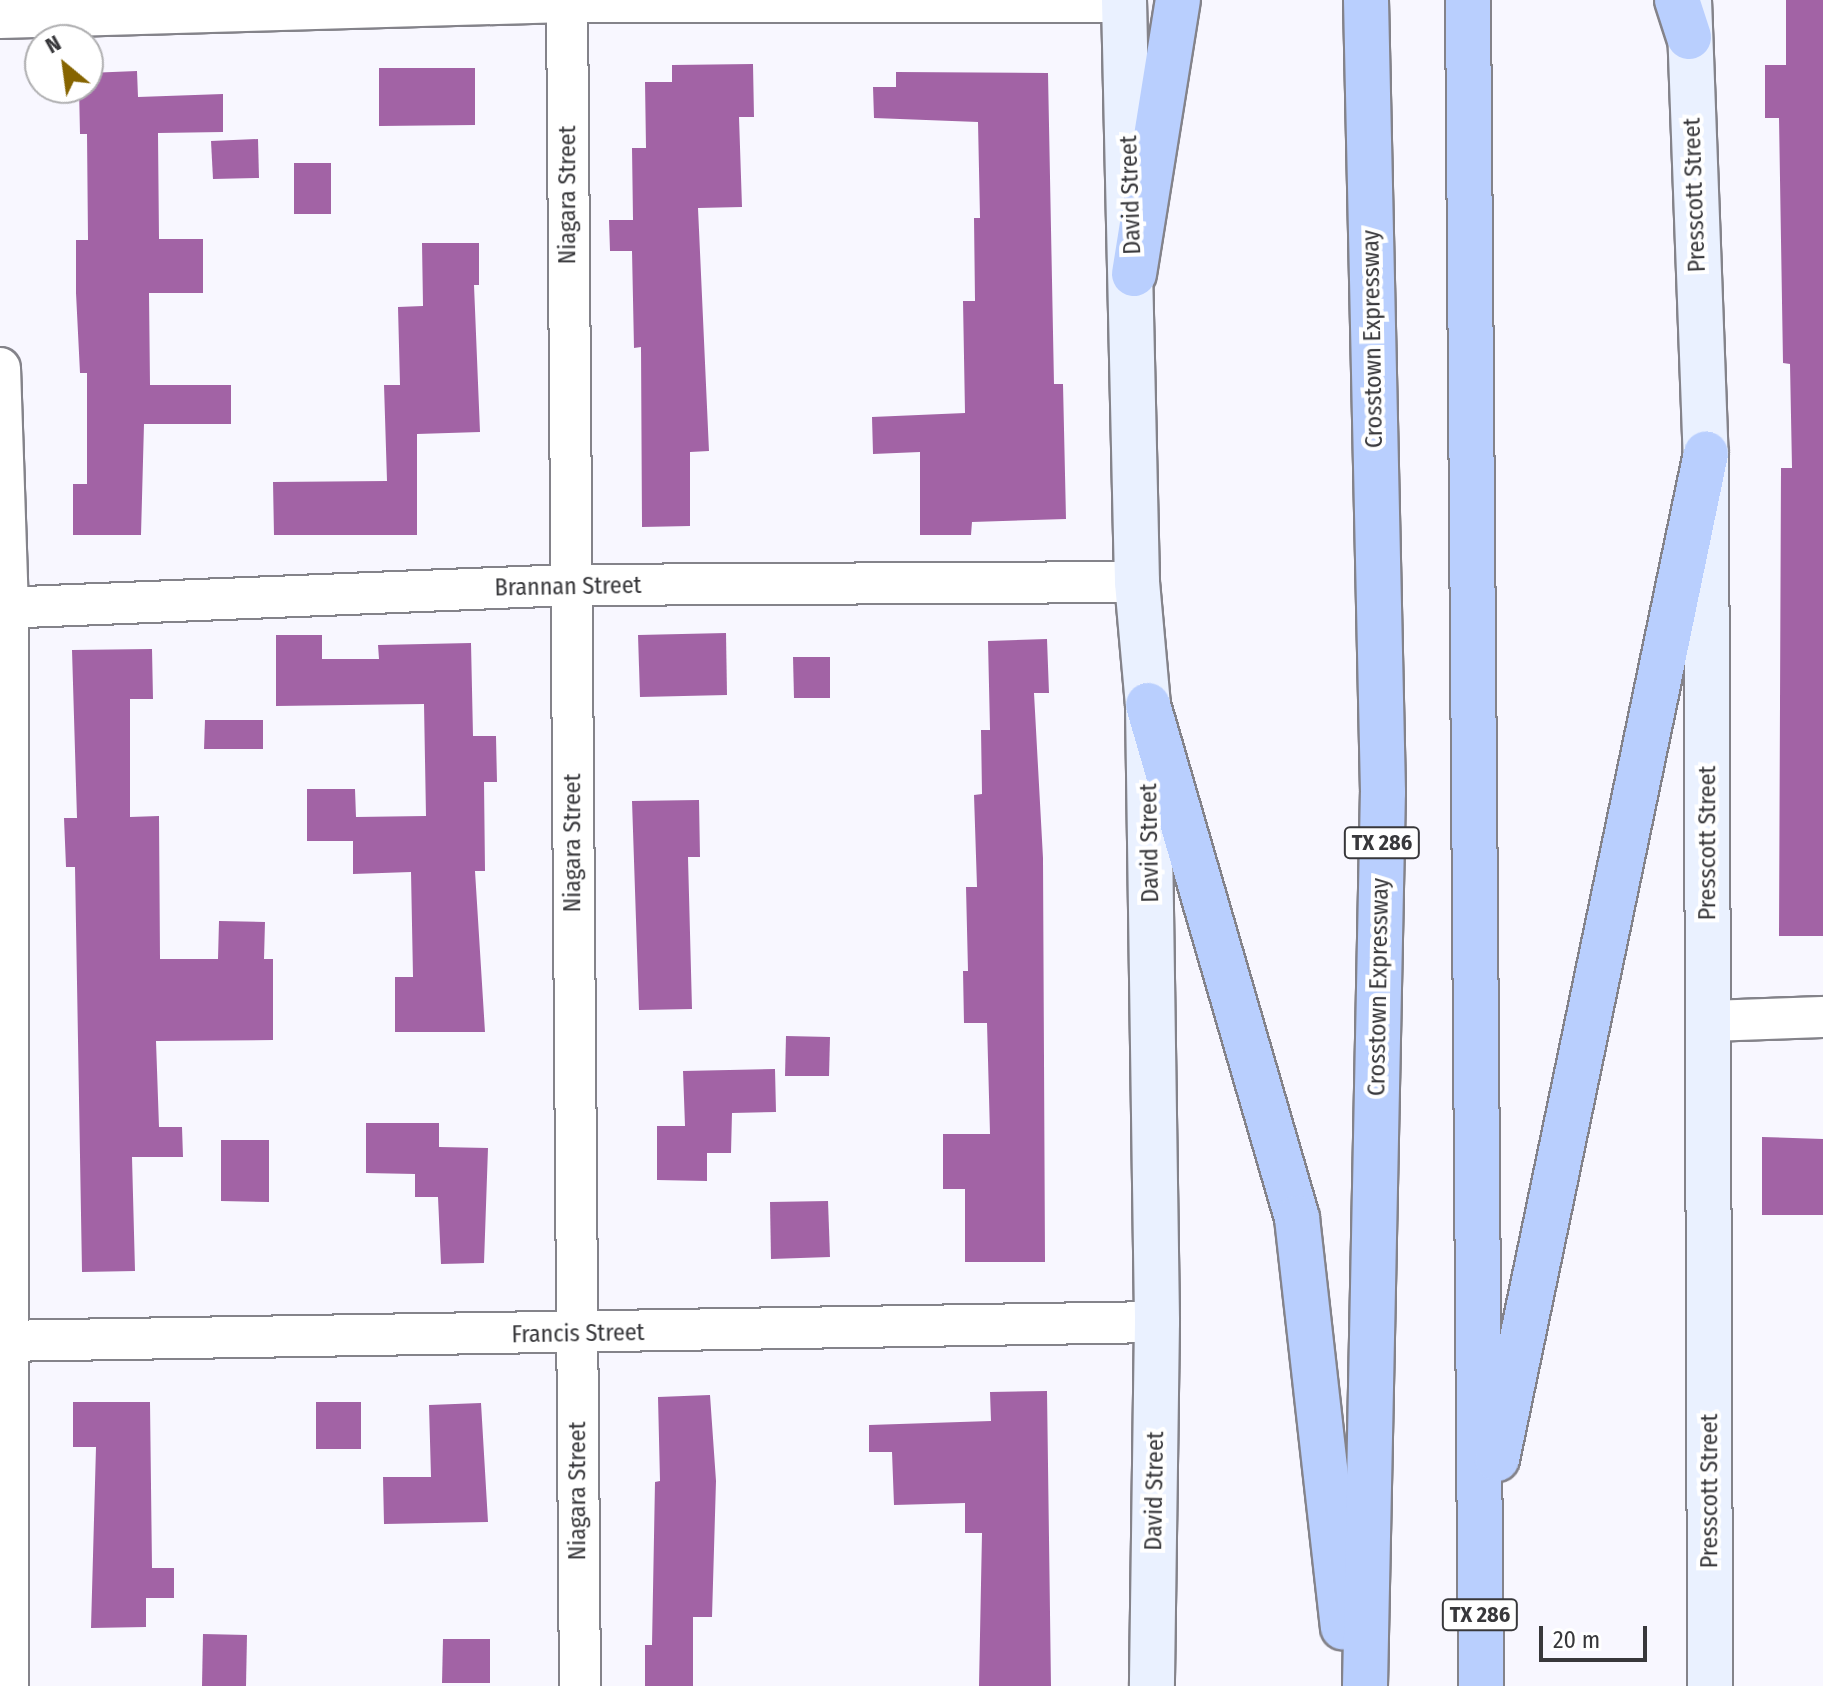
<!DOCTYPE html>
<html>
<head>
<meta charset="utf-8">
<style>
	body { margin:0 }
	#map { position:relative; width:1823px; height:1686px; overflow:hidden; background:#f8f7ff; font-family:"Fira Sans Condensed",sans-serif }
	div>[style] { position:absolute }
	.building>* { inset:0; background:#a263a5 }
	.roads { filter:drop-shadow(2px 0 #84838a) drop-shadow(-2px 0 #84838a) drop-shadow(0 2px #84838a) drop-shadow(0 -2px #84838a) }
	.minor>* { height:40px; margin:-20px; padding:0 20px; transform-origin:20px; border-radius:20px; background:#fff }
	.secondary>* { height:44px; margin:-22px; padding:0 22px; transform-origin:22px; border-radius:22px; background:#eaf1ff }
	.motorway>* { height:44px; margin:-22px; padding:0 22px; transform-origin:22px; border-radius:22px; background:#b9cffe }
	span { translate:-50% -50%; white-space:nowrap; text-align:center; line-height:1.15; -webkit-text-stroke:8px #fff; paint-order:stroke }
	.shield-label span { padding:2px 6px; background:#fff; border:2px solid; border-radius:6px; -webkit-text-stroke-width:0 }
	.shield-label { font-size:22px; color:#38383b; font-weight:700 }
	.street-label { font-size:24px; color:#38383b }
	.north { position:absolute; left:24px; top:24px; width:80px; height:80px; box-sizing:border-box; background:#fff; border:2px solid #afafb1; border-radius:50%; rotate:331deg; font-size:22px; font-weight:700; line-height:32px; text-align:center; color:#38383b }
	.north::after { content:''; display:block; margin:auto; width:28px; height:36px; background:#866400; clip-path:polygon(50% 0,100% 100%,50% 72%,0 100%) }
	.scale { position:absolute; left:1539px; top:1626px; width:108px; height:36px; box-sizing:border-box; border:4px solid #38383b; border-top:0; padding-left:10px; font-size:24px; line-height:28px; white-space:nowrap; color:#38383b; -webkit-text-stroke:6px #fff; paint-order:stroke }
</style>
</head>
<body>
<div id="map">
	<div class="building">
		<div style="clip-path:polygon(1786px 0,1823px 0,1823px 936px,1779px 936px,1781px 468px,1792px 468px,1790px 364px,1783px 363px,1779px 118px,1765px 118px,1765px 65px,1786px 65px)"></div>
		<div style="clip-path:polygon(753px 64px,754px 117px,739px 117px,742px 207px,698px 208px,709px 451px,690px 452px,690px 526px,642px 527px,641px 347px,634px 348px,632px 251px,610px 251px,609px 220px,633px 220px,632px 148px,646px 148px,645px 82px,672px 82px,672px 65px)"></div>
		<div style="clip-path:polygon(379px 68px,475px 68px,475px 125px,379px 126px)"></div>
		<div style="clip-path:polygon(137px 71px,138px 97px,223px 94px,223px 132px,158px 133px,159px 239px,203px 239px,203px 293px,149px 293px,150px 385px,231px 385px,231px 424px,144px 424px,141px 535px,73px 535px,73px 484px,87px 484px,87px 373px,80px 373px,76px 293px,76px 240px,88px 240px,87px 134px,80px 134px,79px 88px,88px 88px,88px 73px)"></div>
		<div style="clip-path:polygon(896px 72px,1048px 73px,1054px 384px,1063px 384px,1066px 519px,972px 522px,971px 535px,920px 535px,920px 452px,873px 454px,872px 417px,965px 413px,963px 301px,975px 301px,974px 218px,980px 218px,978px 122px,874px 118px,873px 87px,896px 87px)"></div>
		<div style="clip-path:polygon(258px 139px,259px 178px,213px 179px,211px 141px)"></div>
		<div style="clip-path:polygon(294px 163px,331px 163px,331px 214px,294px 214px)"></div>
		<div style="clip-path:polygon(422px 243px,479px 243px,479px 285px,474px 285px,480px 432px,417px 434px,417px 535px,274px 535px,273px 482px,387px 481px,384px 385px,400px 385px,398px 307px,423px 306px)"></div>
		<div style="clip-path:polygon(726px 633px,727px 695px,640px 697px,638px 635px)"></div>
		<div style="clip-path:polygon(276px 635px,322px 635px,322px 659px,379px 659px,378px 645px,471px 643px,473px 736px,496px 736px,497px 782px,484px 782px,485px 871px,475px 871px,485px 1032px,395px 1032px,395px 977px,413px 977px,411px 872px,353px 874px,353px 841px,307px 841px,307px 789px,355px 789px,356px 817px,426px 816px,424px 704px,276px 706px)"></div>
		<div style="clip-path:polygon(1047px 639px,1049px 693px,1034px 693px,1043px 858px,1045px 1262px,965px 1262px,965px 1189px,943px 1189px,943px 1134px,990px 1134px,987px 1023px,964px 1023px,963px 971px,968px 971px,966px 887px,977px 887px,974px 795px,982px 794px,981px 730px,990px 730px,988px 641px)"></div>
		<div style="clip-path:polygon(152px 649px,153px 699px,130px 699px,130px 817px,159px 816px,160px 959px,218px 959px,219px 921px,265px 922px,264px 959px,273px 959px,273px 1040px,156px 1041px,159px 1127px,182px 1127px,183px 1157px,132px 1157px,135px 1271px,82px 1272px,75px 867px,66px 867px,64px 818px,77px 818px,72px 650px)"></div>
		<div style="clip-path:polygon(793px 657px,830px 657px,830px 698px,794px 698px)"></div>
		<div style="clip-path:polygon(205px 720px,263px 720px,263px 749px,204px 749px)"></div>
		<div style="clip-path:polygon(699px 800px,700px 857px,688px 857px,692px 1009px,639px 1010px,632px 801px)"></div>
		<div style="clip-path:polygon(786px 1036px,830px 1037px,829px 1076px,785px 1076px)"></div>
		<div style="clip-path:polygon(775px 1069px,776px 1112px,732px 1113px,731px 1153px,707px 1153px,707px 1181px,657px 1180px,657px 1126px,685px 1126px,683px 1071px)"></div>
		<div style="clip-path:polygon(366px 1123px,439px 1123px,439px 1147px,488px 1148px,484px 1263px,441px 1264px,438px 1197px,415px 1197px,415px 1174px,366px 1173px)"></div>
		<div style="clip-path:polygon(1762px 1137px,1823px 1139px,1823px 1215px,1762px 1215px)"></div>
		<div style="clip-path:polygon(221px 1140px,269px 1140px,269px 1202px,221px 1201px)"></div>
		<div style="clip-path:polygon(828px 1201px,830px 1257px,771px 1259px,770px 1202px)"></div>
		<div style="clip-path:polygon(1047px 1391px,1051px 1686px,979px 1686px,982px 1533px,965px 1533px,965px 1503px,894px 1505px,892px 1452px,869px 1452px,869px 1425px,991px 1421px,990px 1392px)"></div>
		<div style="clip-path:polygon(710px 1395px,716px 1481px,712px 1617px,693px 1617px,693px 1686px,645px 1686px,645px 1645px,652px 1645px,655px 1482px,660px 1481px,658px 1397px)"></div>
		<div style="clip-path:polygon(73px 1402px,150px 1402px,152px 1568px,174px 1568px,174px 1598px,146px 1598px,146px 1627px,91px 1628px,96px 1447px,73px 1447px)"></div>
		<div style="clip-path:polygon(316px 1402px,361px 1402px,361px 1449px,316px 1449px)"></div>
		<div style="clip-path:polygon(481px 1403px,488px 1522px,384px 1524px,383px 1477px,431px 1477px,429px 1405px)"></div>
		<div style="clip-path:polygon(203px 1634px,247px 1635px,246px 1686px,202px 1686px)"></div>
		<div style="clip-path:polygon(443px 1639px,490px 1639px,490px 1683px,442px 1683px)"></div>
	</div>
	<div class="roads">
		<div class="minor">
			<div style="left:567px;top:0;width:1686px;rotate:89.56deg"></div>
			<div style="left:0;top:18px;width:567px;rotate:-1.62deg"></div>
			<div style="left:567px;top:2px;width:557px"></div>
			<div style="left:0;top:368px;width:240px;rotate:88.1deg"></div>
			<div style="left:8px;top:608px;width:1078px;rotate:90deg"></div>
			<div style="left:0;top:608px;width:571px;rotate:-2.31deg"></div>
			<div style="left:571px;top:585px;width:566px;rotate:-0.3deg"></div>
			<div style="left:1709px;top:1021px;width:114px;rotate:-2deg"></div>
			<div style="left:0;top:1341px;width:1157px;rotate:-0.94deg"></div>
		</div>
		<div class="secondary">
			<div style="left:1124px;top:0;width:582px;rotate:88.72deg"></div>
			<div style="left:1137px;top:582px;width:123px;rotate:84.9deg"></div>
			<div style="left:1148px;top:705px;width:617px;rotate:89.16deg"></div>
			<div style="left:1157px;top:1322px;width:364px;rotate:90.8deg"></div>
			<div style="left:1689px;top:0;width:453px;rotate:87.9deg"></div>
			<div style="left:1706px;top:453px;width:1233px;rotate:89.81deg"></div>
		</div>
		<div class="motorway">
			<div style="left:1468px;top:0;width:1686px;rotate:89.56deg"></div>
			<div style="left:1677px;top:0;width:39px;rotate:72deg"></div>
			<div style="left:1134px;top:274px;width:278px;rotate:-80.9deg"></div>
			<div style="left:1148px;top:705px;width:534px;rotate:73.8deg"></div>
			<div style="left:1297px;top:1218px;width:412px;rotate:83.6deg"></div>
			<div style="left:1497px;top:1459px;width:1027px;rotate:-78.26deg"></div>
			<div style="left:1365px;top:1686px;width:894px;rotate:-88.85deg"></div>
			<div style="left:1383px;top:792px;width:792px;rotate:-91.23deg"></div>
		</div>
	</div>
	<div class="shield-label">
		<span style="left:1382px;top:843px">TX 286</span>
		<span style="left:1480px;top:1615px">TX 286</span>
	</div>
	<div class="street-label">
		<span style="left:568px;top:195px;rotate:-90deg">Niagara Street</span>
		<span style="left:1131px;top:195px;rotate:-92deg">David Street</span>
		<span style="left:1695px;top:195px;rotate:-92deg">Presscott Street</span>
		<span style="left:1373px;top:339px;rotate:-91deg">Crosstown Expressway</span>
		<span style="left:568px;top:587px;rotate:-1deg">Brannan Street</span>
		<span style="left:573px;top:843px;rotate:-90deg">Niagara Street</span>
		<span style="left:1150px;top:843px;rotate:-91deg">David Street</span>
		<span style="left:1708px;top:843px;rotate:-90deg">Presscott Street</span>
		<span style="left:1379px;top:987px;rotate:-89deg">Crosstown Expressway</span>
		<span style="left:578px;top:1334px;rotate:-1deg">Francis Street</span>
		<span style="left:578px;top:1491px;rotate:-90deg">Niagara Street</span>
		<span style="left:1155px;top:1491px;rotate:-89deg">David Street</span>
		<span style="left:1710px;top:1491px;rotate:-90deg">Presscott Street</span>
	</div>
	<div class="north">N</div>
	<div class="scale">20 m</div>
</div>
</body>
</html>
